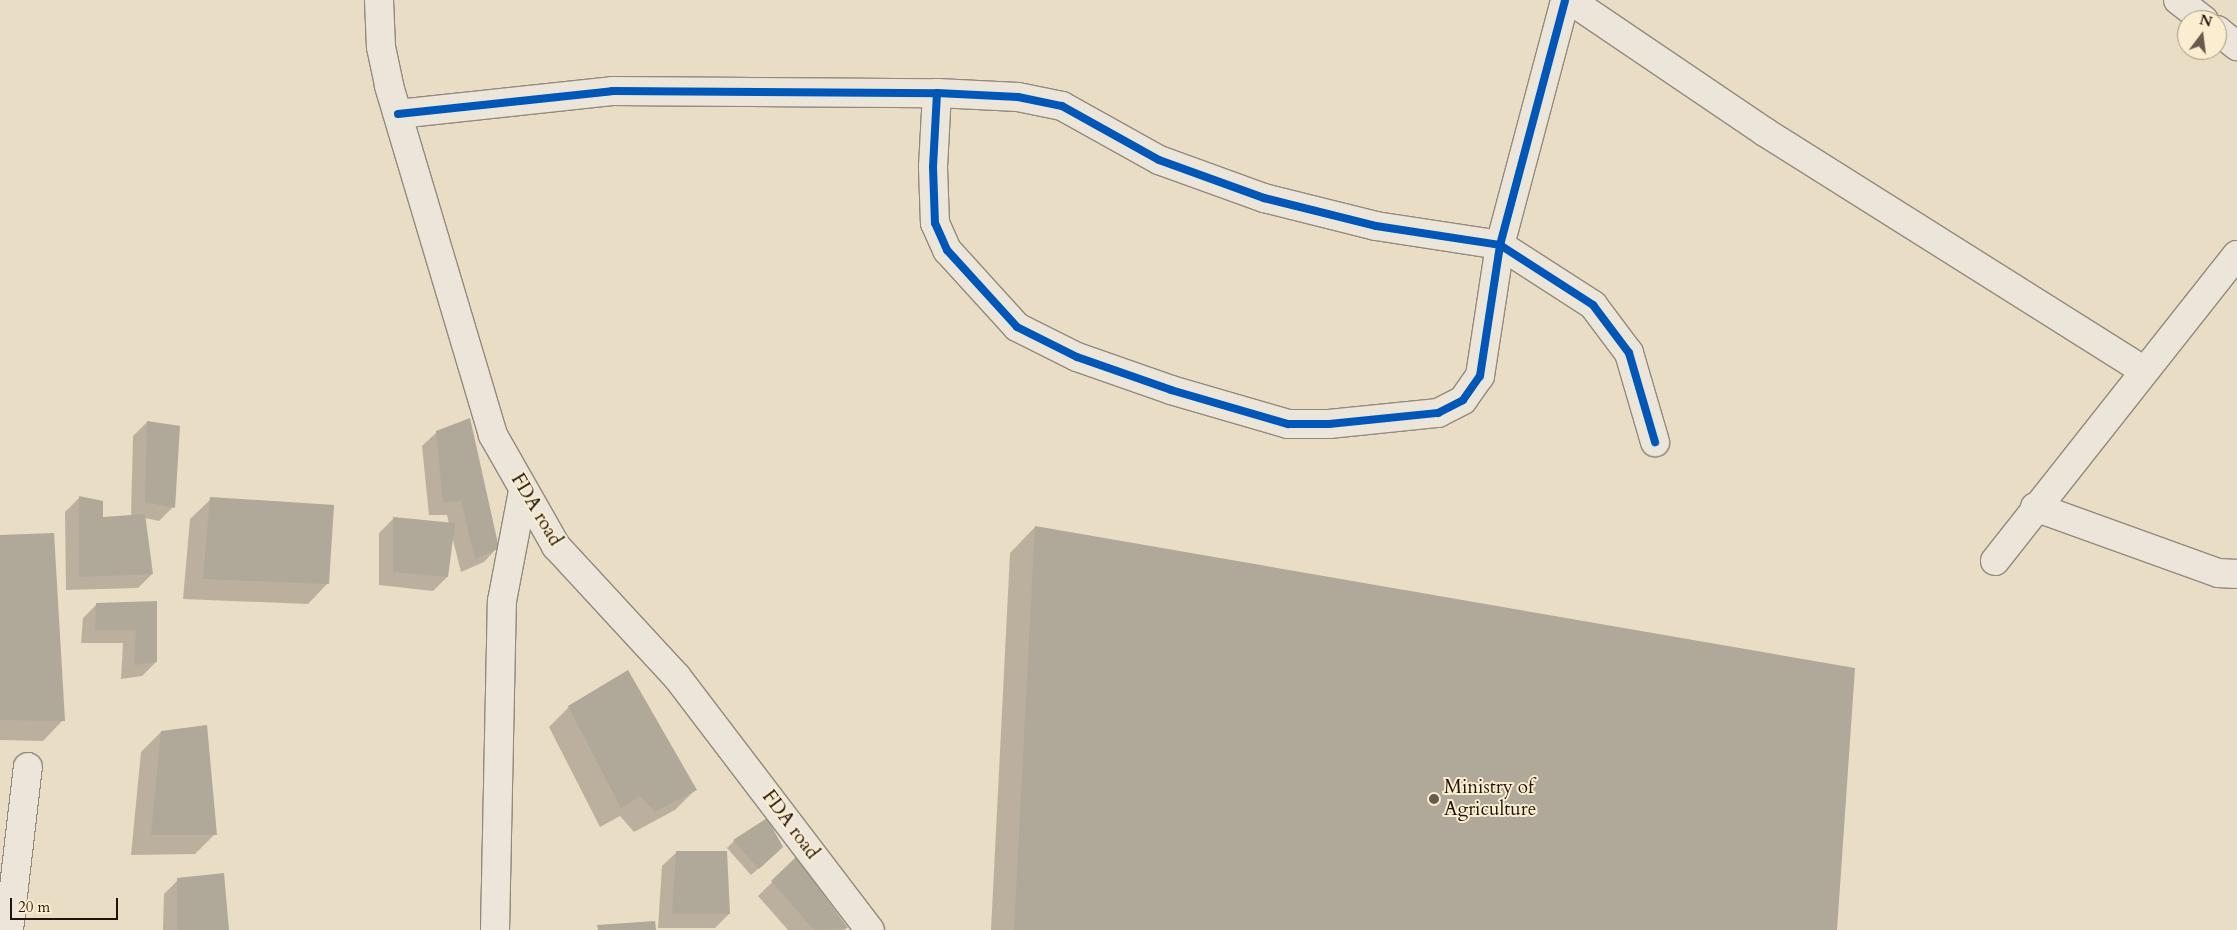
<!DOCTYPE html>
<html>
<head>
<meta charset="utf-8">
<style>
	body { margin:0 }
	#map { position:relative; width:2237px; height:930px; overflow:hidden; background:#e9ddc5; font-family:Cardo,serif }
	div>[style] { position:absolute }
	.shadow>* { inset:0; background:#0003 }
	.building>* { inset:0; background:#b0a898 }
	.roads { filter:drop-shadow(1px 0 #938a7c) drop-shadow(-1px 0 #938a7c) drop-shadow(0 1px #938a7c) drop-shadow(0 -1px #938a7c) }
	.minor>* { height:28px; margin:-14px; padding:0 14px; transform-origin:14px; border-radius:14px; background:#ece6da }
	.cycleway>* { height:8px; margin:-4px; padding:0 4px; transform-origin:4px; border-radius:4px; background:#0057b8 }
	.dots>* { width:14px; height:14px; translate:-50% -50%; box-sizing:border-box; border:2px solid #faedd0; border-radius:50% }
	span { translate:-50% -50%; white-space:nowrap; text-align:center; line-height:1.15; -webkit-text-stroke:4px #faedd0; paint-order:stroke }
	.street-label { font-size:19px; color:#22140b }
	.poi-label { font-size:19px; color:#22140b }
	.left { translate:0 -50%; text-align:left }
	.north { position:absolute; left:2177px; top:10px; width:50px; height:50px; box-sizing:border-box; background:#faedd0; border:1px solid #a49681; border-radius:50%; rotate:15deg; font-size:14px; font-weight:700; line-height:20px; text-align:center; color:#22140b }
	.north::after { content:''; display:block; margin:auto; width:18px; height:22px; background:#685a4c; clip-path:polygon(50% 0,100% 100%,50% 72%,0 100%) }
	.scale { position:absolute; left:10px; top:898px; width:108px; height:22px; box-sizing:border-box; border:2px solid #22140b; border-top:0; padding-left:6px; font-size:15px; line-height:18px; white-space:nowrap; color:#22140b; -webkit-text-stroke:4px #faedd0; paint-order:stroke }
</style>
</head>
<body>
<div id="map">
	<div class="shadow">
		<div style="clip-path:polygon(147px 422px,173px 507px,159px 521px,145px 518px,152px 574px,138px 588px,66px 590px,65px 512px,79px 498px,101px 519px,131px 516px,133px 436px)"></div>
		<div style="clip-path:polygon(437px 432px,498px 547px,484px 562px,461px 572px,452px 536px,447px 577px,433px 591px,379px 585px,379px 533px,393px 519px,449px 524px,447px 515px,429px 515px,422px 446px)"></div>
		<div style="clip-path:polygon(211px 499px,328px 583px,308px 604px,183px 599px,190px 519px)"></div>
		<div style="clip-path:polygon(1035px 527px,1836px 930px,991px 930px,1010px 553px)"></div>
		<div style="clip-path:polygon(0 536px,63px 720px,43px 741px,0 740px)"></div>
		<div style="clip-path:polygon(156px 602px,156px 662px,142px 676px,121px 679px,123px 643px,81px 643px,83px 618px,97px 604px)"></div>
		<div style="clip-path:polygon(569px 707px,695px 790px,675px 810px,634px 832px,620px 816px,600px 827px,549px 727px)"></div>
		<div style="clip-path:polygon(161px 732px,215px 834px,195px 854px,131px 855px,141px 752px)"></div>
		<div style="clip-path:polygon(734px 841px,775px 854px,751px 875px,727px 848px)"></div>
		<div style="clip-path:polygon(677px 852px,729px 914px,715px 928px,658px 928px,662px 866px)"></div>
		<div style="clip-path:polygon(796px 859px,847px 928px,844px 930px,788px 930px,758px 896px)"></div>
		<div style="clip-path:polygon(178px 880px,228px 930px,163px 930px,164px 894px)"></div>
	</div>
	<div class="building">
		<div style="clip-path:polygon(470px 418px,499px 548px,475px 559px,461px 501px,443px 502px,436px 431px)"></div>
		<div style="clip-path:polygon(147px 421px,180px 426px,175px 508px,145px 502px)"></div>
		<div style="clip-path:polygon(79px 496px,103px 501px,103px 517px,145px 514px,153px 574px,79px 577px)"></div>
		<div style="clip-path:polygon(210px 497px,334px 505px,329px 584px,203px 579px)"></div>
		<div style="clip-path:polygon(393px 517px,455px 523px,448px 577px,393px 572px)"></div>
		<div style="clip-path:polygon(1035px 526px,1855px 668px,1837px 930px,1014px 930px)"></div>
		<div style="clip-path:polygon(54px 533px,65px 721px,0 720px,0 535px)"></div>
		<div style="clip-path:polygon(157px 601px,157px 662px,134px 665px,136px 630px,95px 630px,96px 603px)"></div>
		<div style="clip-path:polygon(628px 670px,697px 790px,655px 812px,640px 796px,621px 808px,568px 706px)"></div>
		<div style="clip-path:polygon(207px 725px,217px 835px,151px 835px,161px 731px)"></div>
		<div style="clip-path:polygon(767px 818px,783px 847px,759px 869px,733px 840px)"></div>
		<div style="clip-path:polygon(676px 851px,727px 851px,730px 914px,672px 914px)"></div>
		<div style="clip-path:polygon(796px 857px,848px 928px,814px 930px,771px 881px)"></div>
		<div style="clip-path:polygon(224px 873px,229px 930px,177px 930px,177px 878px)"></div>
		<div style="clip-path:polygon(655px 921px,656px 930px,598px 930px,597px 925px)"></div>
	</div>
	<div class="roads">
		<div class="minor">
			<div style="left:379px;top:0;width:47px;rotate:87.6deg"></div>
			<div style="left:381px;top:47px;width:40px;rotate:78deg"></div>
			<div style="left:389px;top:86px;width:364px;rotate:73.4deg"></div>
			<div style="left:493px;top:435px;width:128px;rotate:60.4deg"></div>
			<div style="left:556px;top:546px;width:178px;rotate:47.3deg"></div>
			<div style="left:677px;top:677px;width:318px;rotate:52.7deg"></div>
			<div style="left:1570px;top:0;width:235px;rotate:34.1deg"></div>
			<div style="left:1765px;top:132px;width:448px;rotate:32.2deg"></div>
			<div style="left:2178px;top:0;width:33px;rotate:38deg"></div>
			<div style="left:2217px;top:30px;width:26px;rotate:39deg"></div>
			<div style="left:937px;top:93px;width:74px;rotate:93.1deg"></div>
			<div style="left:933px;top:167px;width:56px;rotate:88deg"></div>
			<div style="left:935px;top:223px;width:30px;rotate:66deg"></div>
			<div style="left:947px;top:250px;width:104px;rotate:47.7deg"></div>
			<div style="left:1017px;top:327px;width:67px;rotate:26.6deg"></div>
			<div style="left:1077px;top:357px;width:100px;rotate:19.3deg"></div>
			<div style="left:1171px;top:390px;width:122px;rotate:16.2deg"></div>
			<div style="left:1288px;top:424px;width:41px"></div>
			<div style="left:1329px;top:424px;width:110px;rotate:-5.8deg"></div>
			<div style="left:1438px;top:413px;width:28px;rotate:-27deg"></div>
			<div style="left:1463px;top:400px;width:29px;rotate:-55deg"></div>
			<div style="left:1480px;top:376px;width:133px;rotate:-81.3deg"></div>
			<div style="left:1500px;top:245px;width:253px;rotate:-75.1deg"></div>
			<div style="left:398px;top:114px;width:215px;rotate:-6.1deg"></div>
			<div style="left:612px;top:91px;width:325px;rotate:0.4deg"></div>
			<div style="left:937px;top:93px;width:81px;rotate:2.8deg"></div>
			<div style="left:1018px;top:97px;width:45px;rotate:11.6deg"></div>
			<div style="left:1062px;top:106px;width:111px;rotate:29.1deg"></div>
			<div style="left:1159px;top:160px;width:112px;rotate:19.9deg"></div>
			<div style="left:1264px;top:198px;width:115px;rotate:14deg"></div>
			<div style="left:1376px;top:226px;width:125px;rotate:8.7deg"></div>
			<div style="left:1500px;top:245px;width:111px;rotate:32.8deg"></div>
			<div style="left:1593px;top:305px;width:60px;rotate:53.1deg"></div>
			<div style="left:1629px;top:353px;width:93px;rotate:73.7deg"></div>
			<div style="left:2035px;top:507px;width:195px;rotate:19.8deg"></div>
			<div style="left:2218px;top:573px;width:19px;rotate:3deg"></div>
			<div style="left:1995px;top:561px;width:390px;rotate:-51.7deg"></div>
			<div style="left:9px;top:930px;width:164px;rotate:-83.4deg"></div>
			<div style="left:495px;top:930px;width:329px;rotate:-88.8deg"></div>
			<div style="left:502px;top:601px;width:112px;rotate:-79.2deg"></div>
		</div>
	</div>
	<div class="cycleway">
		<div style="left:937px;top:93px;width:74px;rotate:93.1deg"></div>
		<div style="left:933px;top:167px;width:56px;rotate:88deg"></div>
		<div style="left:935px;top:223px;width:30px;rotate:66deg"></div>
		<div style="left:947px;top:250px;width:104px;rotate:47.7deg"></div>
		<div style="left:1017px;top:327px;width:67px;rotate:26.6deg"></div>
		<div style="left:1077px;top:357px;width:100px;rotate:19.3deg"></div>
		<div style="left:1171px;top:390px;width:122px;rotate:16.2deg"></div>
		<div style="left:1288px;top:424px;width:41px"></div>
		<div style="left:1329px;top:424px;width:110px;rotate:-5.8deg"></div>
		<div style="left:1438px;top:413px;width:28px;rotate:-27deg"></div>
		<div style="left:1463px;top:400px;width:29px;rotate:-55deg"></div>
		<div style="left:1480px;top:376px;width:133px;rotate:-81.3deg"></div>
		<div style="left:1500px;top:245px;width:253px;rotate:-75.1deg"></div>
		<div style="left:398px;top:114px;width:215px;rotate:-6.1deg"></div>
		<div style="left:612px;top:91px;width:325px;rotate:0.4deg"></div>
		<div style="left:937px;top:93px;width:81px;rotate:2.8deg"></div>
		<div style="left:1018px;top:97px;width:45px;rotate:11.6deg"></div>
		<div style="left:1062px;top:106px;width:111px;rotate:29.1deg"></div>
		<div style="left:1159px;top:160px;width:112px;rotate:19.9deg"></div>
		<div style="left:1264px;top:198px;width:115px;rotate:14deg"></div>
		<div style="left:1376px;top:226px;width:125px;rotate:8.7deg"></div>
		<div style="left:1500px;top:245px;width:111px;rotate:32.8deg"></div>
		<div style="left:1593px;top:305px;width:60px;rotate:53.1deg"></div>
		<div style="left:1629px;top:353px;width:93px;rotate:73.7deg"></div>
	</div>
	<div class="dots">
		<div style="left:1434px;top:799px;background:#685a4c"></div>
	</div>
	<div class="street-label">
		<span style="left:536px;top:510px;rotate:59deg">FDA road</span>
		<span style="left:790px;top:825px;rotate:53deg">FDA road</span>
	</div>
	<div class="poi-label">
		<span class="left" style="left:1444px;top:799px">Ministry of<br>Agriculture</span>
	</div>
	<div class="north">N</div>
	<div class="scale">20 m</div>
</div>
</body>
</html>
